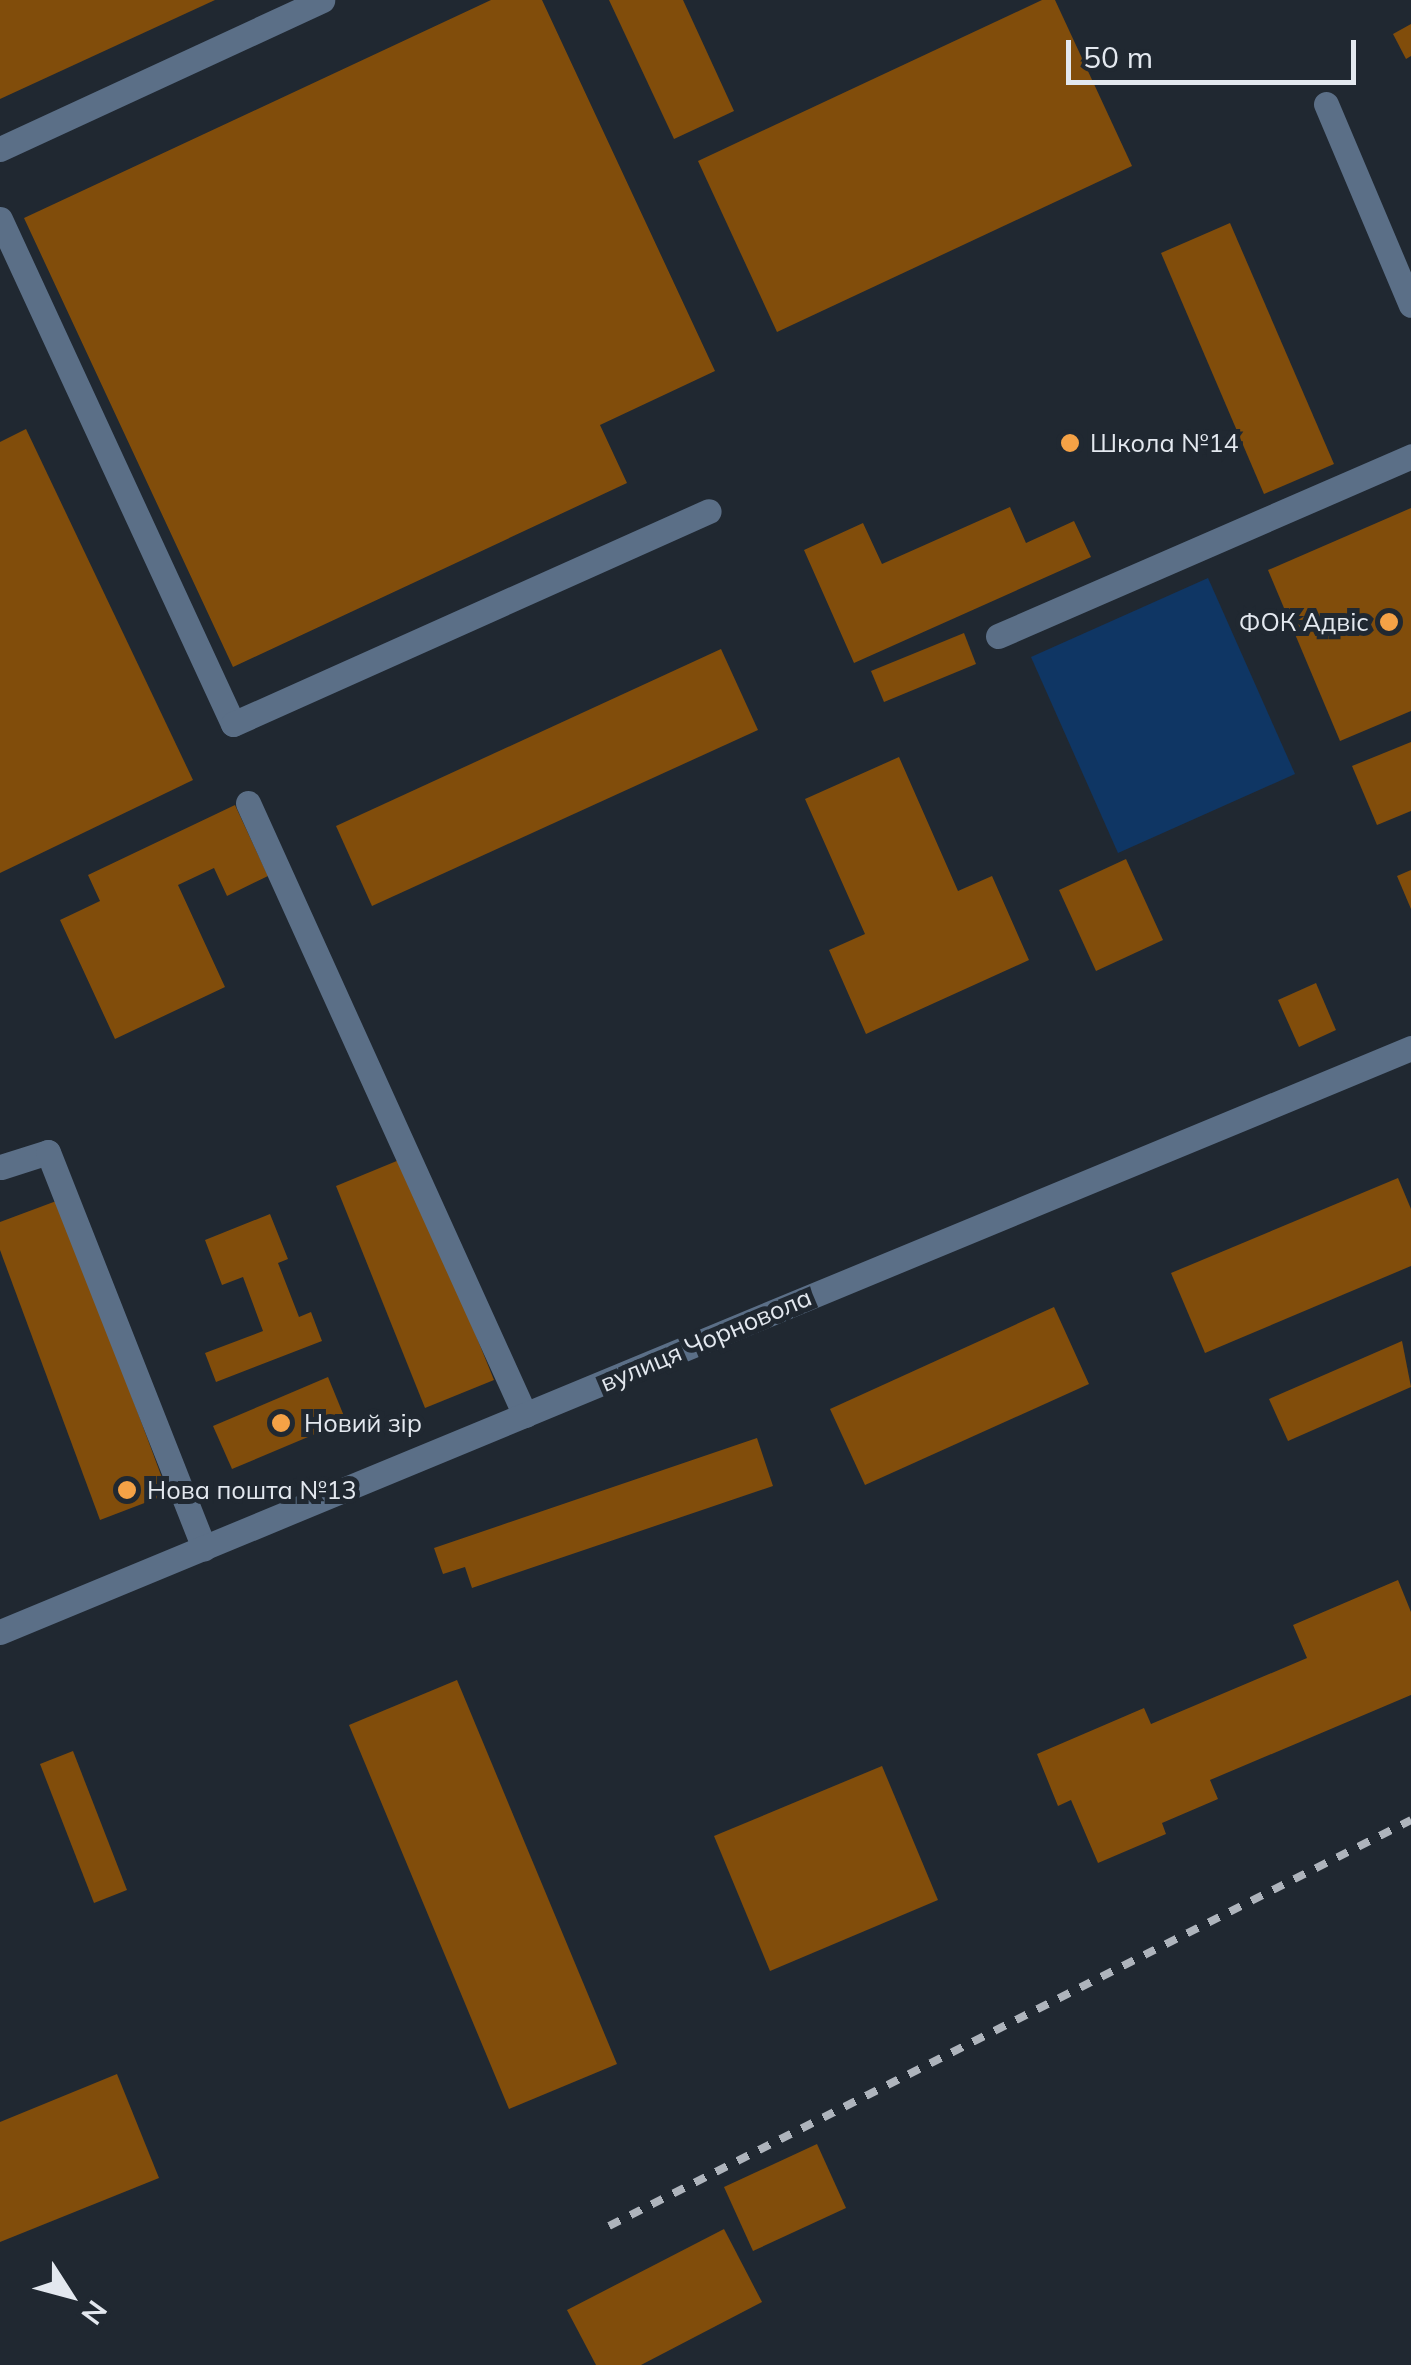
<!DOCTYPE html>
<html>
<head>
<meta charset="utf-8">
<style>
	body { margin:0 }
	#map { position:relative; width:1411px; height:2365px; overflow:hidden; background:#202831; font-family:Mulish,sans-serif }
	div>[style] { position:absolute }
	.green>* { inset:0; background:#0f3664 }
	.building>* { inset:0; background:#814d0b }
	.minor>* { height:25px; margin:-12.5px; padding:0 12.5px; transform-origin:12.5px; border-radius:12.5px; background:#5b6f87 }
	.rail>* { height:8px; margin-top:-4px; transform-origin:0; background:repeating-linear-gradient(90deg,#aeb4bc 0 12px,transparent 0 24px) }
	.dots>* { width:28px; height:28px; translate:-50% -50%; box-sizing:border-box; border:5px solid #202831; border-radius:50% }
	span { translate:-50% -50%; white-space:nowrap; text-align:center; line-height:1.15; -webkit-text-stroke:10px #202831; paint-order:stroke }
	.poi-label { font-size:25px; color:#e3e8ef }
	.left { translate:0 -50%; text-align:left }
	.right { translate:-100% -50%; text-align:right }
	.street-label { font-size:25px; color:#e3e8ef }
	.north { position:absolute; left:20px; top:2245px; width:100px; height:100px; -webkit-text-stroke:8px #202831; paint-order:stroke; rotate:126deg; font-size:28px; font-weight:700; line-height:40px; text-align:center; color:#e3e8ef }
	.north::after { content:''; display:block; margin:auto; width:35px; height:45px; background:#e3e8ef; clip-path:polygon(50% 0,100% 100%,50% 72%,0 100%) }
	.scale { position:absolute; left:1066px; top:40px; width:290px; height:45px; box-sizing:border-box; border:5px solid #e3e8ef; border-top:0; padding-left:12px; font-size:30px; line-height:35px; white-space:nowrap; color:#e3e8ef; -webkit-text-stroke:8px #202831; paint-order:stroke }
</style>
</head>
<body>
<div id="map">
	<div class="green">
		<div style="clip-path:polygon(1208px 578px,1295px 774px,1118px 853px,1031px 657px)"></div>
	</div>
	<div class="building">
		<div style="clip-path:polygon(0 0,215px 0,0 99px)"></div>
		<div style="clip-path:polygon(491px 0,542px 0,715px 371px,600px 425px,627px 483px,233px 667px,24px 218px)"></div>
		<div style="clip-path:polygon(609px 0,683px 0,734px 111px,674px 139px)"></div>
		<div style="clip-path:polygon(1042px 0,1055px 0,1132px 166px,777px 332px,698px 161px)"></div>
		<div style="clip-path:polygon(1411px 24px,1411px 56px,1406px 59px,1393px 34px)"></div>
		<div style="clip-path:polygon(1230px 223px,1334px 464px,1264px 494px,1161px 253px)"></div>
		<div style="clip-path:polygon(26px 429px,193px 780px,0 873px,0 442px)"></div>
		<div style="clip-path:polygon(1010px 507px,1026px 543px,1074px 521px,1091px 557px,854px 663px,804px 550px,863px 523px,882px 564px)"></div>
		<div style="clip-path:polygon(1411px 508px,1411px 711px,1340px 741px,1268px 570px)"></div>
		<div style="clip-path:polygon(964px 633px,976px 664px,884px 702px,871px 671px)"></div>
		<div style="clip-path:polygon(721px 649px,758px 730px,372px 906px,336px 826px)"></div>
		<div style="clip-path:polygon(1411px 742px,1411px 811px,1377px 825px,1352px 766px)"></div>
		<div style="clip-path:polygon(899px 757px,958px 891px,992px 876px,1029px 960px,866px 1034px,829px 950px,865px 934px,805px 799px)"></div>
		<div style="clip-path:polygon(235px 805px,268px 876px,227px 896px,214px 868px,178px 885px,225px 987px,115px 1039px,60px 920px,100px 901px,88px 875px)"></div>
		<div style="clip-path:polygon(1126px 859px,1163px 940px,1096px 971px,1059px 890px)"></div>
		<div style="clip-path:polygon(1411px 870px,1411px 909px,1397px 876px)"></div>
		<div style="clip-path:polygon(1316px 983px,1336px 1030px,1299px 1047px,1278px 1000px)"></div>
		<div style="clip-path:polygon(404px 1158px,494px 1380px,425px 1408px,336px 1186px)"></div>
		<div style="clip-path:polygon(1398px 1178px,1411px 1209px,1411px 1266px,1205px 1353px,1171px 1273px)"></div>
		<div style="clip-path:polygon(59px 1200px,168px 1494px,100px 1520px,0 1250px,0 1222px)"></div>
		<div style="clip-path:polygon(270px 1214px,288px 1259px,278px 1263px,299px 1317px,311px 1312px,322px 1341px,216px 1382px,205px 1353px,263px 1331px,243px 1277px,222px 1285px,205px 1240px)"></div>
		<div style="clip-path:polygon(1054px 1307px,1089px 1384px,865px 1485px,830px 1409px)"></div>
		<div style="clip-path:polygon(1402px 1341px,1411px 1387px,1288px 1441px,1269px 1399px)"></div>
		<div style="clip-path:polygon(328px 1377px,346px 1421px,232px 1469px,213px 1426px)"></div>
		<div style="clip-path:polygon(757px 1438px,773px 1486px,472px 1588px,465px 1567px,443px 1574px,434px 1548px)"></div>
		<div style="clip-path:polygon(1398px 1580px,1411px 1612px,1411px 1695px,1210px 1780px,1218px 1799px,1162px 1823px,1166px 1834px,1098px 1863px,1071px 1800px,1058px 1806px,1037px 1754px,1144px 1708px,1151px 1724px,1307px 1658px,1293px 1625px)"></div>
		<div style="clip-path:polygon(457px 1680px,617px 2064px,509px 2109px,349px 1725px)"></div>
		<div style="clip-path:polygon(73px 1751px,127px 1890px,94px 1903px,40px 1764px)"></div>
		<div style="clip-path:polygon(882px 1766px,938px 1900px,770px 1971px,714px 1836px)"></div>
		<div style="clip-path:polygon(117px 2074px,159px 2178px,0 2242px,0 2122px)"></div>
		<div style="clip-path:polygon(817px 2144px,846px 2208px,753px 2251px,724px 2187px)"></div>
		<div style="clip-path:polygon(724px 2229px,762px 2302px,641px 2365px,596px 2365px,567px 2310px)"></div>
	</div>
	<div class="minor">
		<div style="left:1326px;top:104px;width:218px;rotate:67.1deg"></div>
		<div style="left:0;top:149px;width:355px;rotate:-24.8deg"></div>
		<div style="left:0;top:219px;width:556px;rotate:65.23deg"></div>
		<div style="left:233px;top:724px;width:521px;rotate:-24.11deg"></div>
		<div style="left:998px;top:636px;width:451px;rotate:-23.5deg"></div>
		<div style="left:248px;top:803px;width:672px;rotate:65.65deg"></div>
		<div style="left:1px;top:1167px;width:49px;rotate:-17.7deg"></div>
		<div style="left:48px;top:1152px;width:426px;rotate:68.5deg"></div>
		<div style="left:0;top:1632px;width:1527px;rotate:-22.48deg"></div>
	</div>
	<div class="rail">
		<div style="left:609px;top:2226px;width:899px;rotate:-26.85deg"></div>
	</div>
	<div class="dots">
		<div style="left:1070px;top:443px;background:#f5a246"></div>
		<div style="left:1389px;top:622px;background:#f5a246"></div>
		<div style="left:281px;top:1423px;background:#f5a246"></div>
		<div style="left:127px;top:1490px;background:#f5a246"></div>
	</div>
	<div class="poi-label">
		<span class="left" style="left:1090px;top:443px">Школа №14</span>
		<span class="right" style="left:1369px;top:622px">ФОК Адвіс</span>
		<span class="left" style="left:304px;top:1423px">Новий зір</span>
		<span class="left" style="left:147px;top:1490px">Нова пошта №13</span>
	</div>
	<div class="street-label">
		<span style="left:706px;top:1340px;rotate:-23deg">вулиця Чорновола</span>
	</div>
	<div class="north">N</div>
	<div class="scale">50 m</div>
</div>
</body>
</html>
